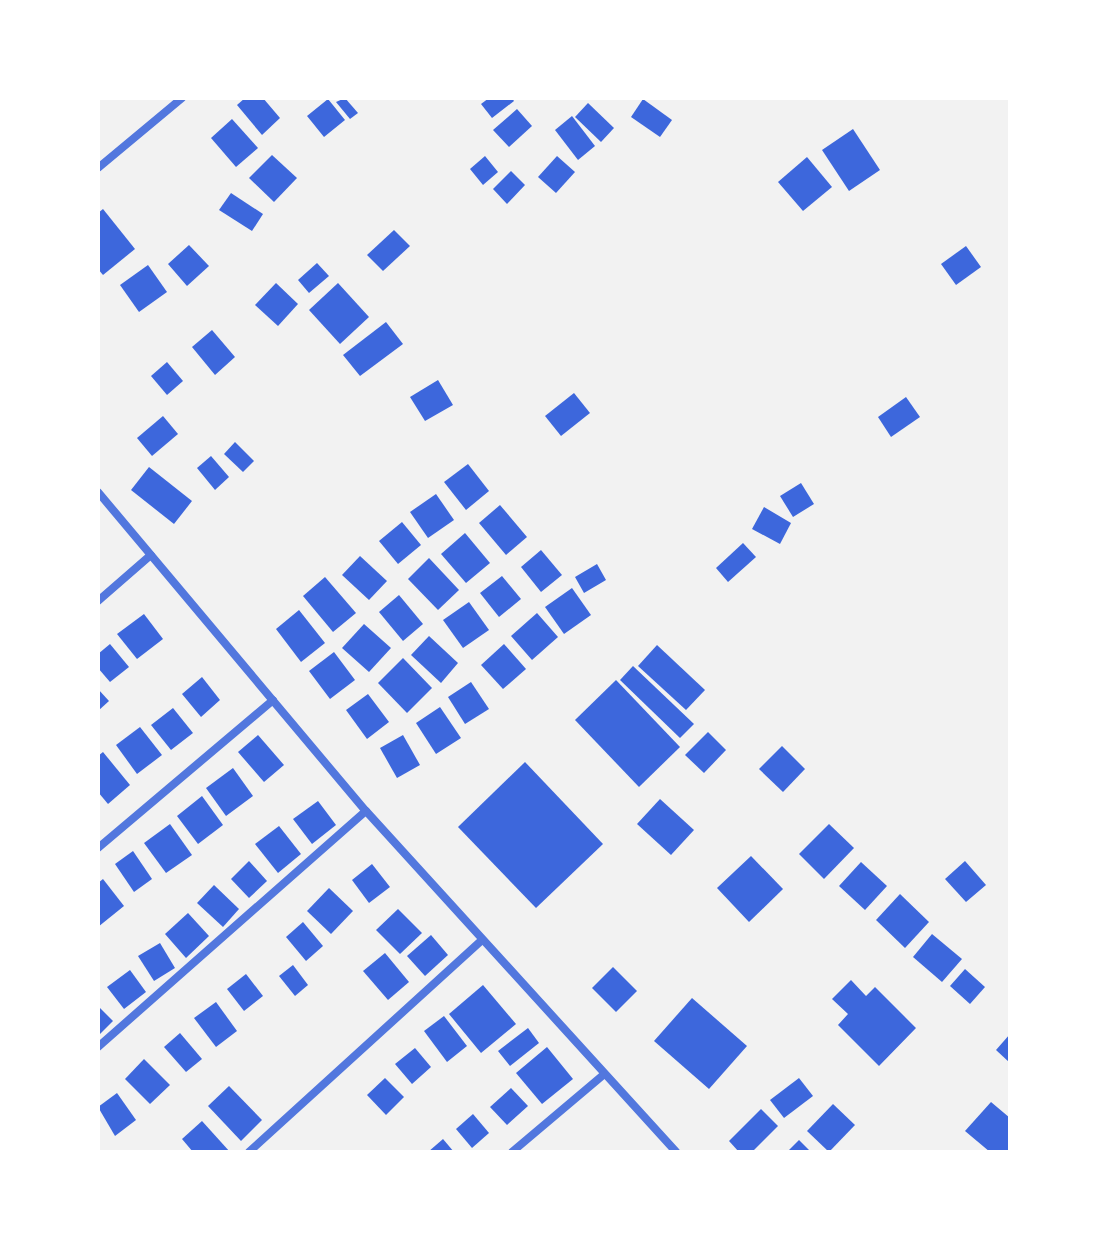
<!DOCTYPE html>
<html>
<head>
<meta charset="utf-8">
<style>
	body { margin:0 }
	#map { position:relative; width:1108px; height:1250px; overflow:hidden; background:#f2f2f2; font-family:"Source Serif 4",serif }
	div>[style] { position:absolute }
	.building>* { inset:0; background:#3d67dc }
	.minor>* { height:8px; margin:-4px; padding:0 4px; transform-origin:4px; border-radius:4px; background:#5277de }
	span { translate:-50% -50%; white-space:nowrap; text-align:center; line-height:1.15; -webkit-text-stroke:8px #fff; paint-order:stroke }
	.frame { position:absolute; inset:0; border:100px solid #fff; pointer-events:none }
</style>
</head>
<body>
<div id="map">
	<div class="building">
		<div style="clip-path:polygon(245px 98px,263px 98px,280px 118px,262px 135px,237px 105px)"></div>
		<div style="clip-path:polygon(345px 98px,358px 113px,350px 119px,336px 102px)"></div>
		<div style="clip-path:polygon(489px 98px,512px 98px,514px 101px,492px 118px,481px 104px)"></div>
		<div style="clip-path:polygon(328px 99px,345px 120px,324px 137px,307px 116px)"></div>
		<div style="clip-path:polygon(643px 99px,672px 120px,660px 137px,631px 117px)"></div>
		<div style="clip-path:polygon(588px 103px,614px 128px,601px 142px,575px 117px)"></div>
		<div style="clip-path:polygon(517px 109px,532px 126px,509px 147px,493px 130px)"></div>
		<div style="clip-path:polygon(572px 116px,595px 146px,578px 160px,555px 130px)"></div>
		<div style="clip-path:polygon(232px 119px,258px 148px,236px 167px,211px 138px)"></div>
		<div style="clip-path:polygon(853px 129px,880px 170px,849px 191px,822px 150px)"></div>
		<div style="clip-path:polygon(272px 155px,297px 178px,274px 202px,249px 178px)"></div>
		<div style="clip-path:polygon(485px 156px,498px 172px,483px 185px,470px 169px)"></div>
		<div style="clip-path:polygon(557px 156px,575px 172px,556px 193px,538px 177px)"></div>
		<div style="clip-path:polygon(807px 157px,832px 187px,803px 211px,778px 182px)"></div>
		<div style="clip-path:polygon(511px 171px,525px 185px,507px 204px,493px 189px)"></div>
		<div style="clip-path:polygon(231px 193px,263px 214px,252px 231px,219px 210px)"></div>
		<div style="clip-path:polygon(103px 209px,135px 249px,103px 275px,98px 269px,98px 213px)"></div>
		<div style="clip-path:polygon(394px 230px,410px 246px,383px 271px,367px 255px)"></div>
		<div style="clip-path:polygon(189px 245px,209px 266px,187px 286px,168px 264px)"></div>
		<div style="clip-path:polygon(966px 246px,981px 267px,956px 285px,941px 264px)"></div>
		<div style="clip-path:polygon(317px 263px,329px 276px,309px 293px,298px 280px)"></div>
		<div style="clip-path:polygon(148px 265px,167px 292px,139px 312px,120px 285px)"></div>
		<div style="clip-path:polygon(276px 283px,298px 304px,278px 326px,255px 305px)"></div>
		<div style="clip-path:polygon(338px 283px,369px 317px,340px 344px,309px 310px)"></div>
		<div style="clip-path:polygon(386px 322px,403px 344px,360px 376px,343px 355px)"></div>
		<div style="clip-path:polygon(212px 330px,235px 357px,215px 375px,192px 347px)"></div>
		<div style="clip-path:polygon(167px 362px,183px 381px,167px 395px,151px 376px)"></div>
		<div style="clip-path:polygon(438px 380px,453px 405px,425px 421px,410px 397px)"></div>
		<div style="clip-path:polygon(574px 393px,590px 413px,561px 436px,545px 416px)"></div>
		<div style="clip-path:polygon(906px 397px,920px 417px,891px 437px,878px 417px)"></div>
		<div style="clip-path:polygon(163px 416px,178px 434px,152px 456px,137px 438px)"></div>
		<div style="clip-path:polygon(235px 442px,254px 461px,243px 472px,224px 454px)"></div>
		<div style="clip-path:polygon(211px 456px,229px 477px,215px 490px,197px 468px)"></div>
		<div style="clip-path:polygon(468px 464px,489px 491px,466px 510px,444px 482px)"></div>
		<div style="clip-path:polygon(149px 467px,192px 501px,174px 524px,131px 490px)"></div>
		<div style="clip-path:polygon(801px 483px,814px 504px,793px 517px,780px 496px)"></div>
		<div style="clip-path:polygon(436px 494px,454px 520px,428px 538px,410px 512px)"></div>
		<div style="clip-path:polygon(500px 505px,527px 537px,506px 555px,479px 523px)"></div>
		<div style="clip-path:polygon(764px 507px,791px 523px,780px 544px,752px 529px)"></div>
		<div style="clip-path:polygon(402px 522px,421px 545px,398px 564px,379px 541px)"></div>
		<div style="clip-path:polygon(465px 533px,490px 563px,466px 583px,441px 554px)"></div>
		<div style="clip-path:polygon(743px 543px,756px 557px,728px 582px,716px 568px)"></div>
		<div style="clip-path:polygon(541px 550px,562px 575px,541px 592px,521px 567px)"></div>
		<div style="clip-path:polygon(360px 556px,387px 581px,369px 600px,342px 575px)"></div>
		<div style="clip-path:polygon(429px 558px,459px 590px,438px 610px,408px 579px)"></div>
		<div style="clip-path:polygon(597px 564px,606px 580px,584px 593px,575px 577px)"></div>
		<div style="clip-path:polygon(502px 576px,521px 599px,499px 617px,480px 593px)"></div>
		<div style="clip-path:polygon(325px 577px,356px 613px,333px 632px,303px 596px)"></div>
		<div style="clip-path:polygon(572px 588px,591px 615px,564px 634px,545px 607px)"></div>
		<div style="clip-path:polygon(399px 595px,423px 624px,403px 641px,379px 612px)"></div>
		<div style="clip-path:polygon(469px 602px,489px 630px,463px 648px,443px 620px)"></div>
		<div style="clip-path:polygon(299px 610px,325px 643px,301px 662px,276px 629px)"></div>
		<div style="clip-path:polygon(537px 613px,558px 637px,532px 660px,511px 636px)"></div>
		<div style="clip-path:polygon(144px 614px,163px 639px,137px 659px,117px 634px)"></div>
		<div style="clip-path:polygon(364px 624px,391px 648px,369px 672px,342px 648px)"></div>
		<div style="clip-path:polygon(429px 636px,458px 663px,441px 683px,411px 655px)"></div>
		<div style="clip-path:polygon(110px 644px,129px 667px,110px 682px,98px 668px,98px 654px)"></div>
		<div style="clip-path:polygon(504px 644px,526px 669px,503px 689px,481px 665px)"></div>
		<div style="clip-path:polygon(657px 645px,705px 690px,686px 710px,638px 666px)"></div>
		<div style="clip-path:polygon(334px 652px,355px 680px,330px 699px,309px 671px)"></div>
		<div style="clip-path:polygon(403px 658px,432px 688px,407px 713px,378px 683px)"></div>
		<div style="clip-path:polygon(633px 666px,694px 724px,680px 738px,620px 680px)"></div>
		<div style="clip-path:polygon(202px 677px,220px 700px,201px 717px,182px 694px)"></div>
		<div style="clip-path:polygon(616px 680px,680px 747px,639px 787px,575px 720px)"></div>
		<div style="clip-path:polygon(471px 682px,489px 709px,465px 724px,448px 697px)"></div>
		<div style="clip-path:polygon(98px 689px,109px 701px,98px 711px)"></div>
		<div style="clip-path:polygon(368px 694px,389px 722px,367px 739px,346px 710px)"></div>
		<div style="clip-path:polygon(440px 707px,461px 738px,436px 754px,416px 723px)"></div>
		<div style="clip-path:polygon(173px 708px,193px 733px,171px 750px,151px 725px)"></div>
		<div style="clip-path:polygon(140px 727px,162px 755px,137px 774px,116px 745px)"></div>
		<div style="clip-path:polygon(708px 732px,726px 750px,704px 773px,685px 755px)"></div>
		<div style="clip-path:polygon(258px 735px,284px 765px,264px 782px,238px 752px)"></div>
		<div style="clip-path:polygon(403px 735px,420px 765px,397px 778px,380px 748px)"></div>
		<div style="clip-path:polygon(782px 746px,805px 769px,783px 792px,759px 769px)"></div>
		<div style="clip-path:polygon(103px 752px,130px 785px,108px 804px,98px 792px,98px 756px)"></div>
		<div style="clip-path:polygon(525px 762px,603px 844px,536px 908px,458px 827px)"></div>
		<div style="clip-path:polygon(233px 768px,253px 796px,226px 816px,206px 788px)"></div>
		<div style="clip-path:polygon(202px 796px,223px 825px,198px 844px,177px 816px)"></div>
		<div style="clip-path:polygon(660px 799px,694px 830px,671px 855px,637px 824px)"></div>
		<div style="clip-path:polygon(318px 801px,336px 825px,312px 844px,293px 819px)"></div>
		<div style="clip-path:polygon(170px 824px,192px 855px,166px 873px,144px 843px)"></div>
		<div style="clip-path:polygon(829px 824px,854px 848px,824px 879px,799px 854px)"></div>
		<div style="clip-path:polygon(279px 826px,301px 854px,278px 873px,255px 844px)"></div>
		<div style="clip-path:polygon(133px 851px,152px 879px,134px 892px,115px 864px)"></div>
		<div style="clip-path:polygon(751px 856px,783px 889px,749px 922px,717px 888px)"></div>
		<div style="clip-path:polygon(249px 861px,267px 881px,249px 898px,231px 879px)"></div>
		<div style="clip-path:polygon(965px 861px,986px 885px,966px 902px,945px 879px)"></div>
		<div style="clip-path:polygon(861px 862px,887px 886px,865px 910px,839px 886px)"></div>
		<div style="clip-path:polygon(372px 864px,390px 887px,369px 903px,352px 880px)"></div>
		<div style="clip-path:polygon(103px 879px,124px 906px,98px 927px,98px 883px)"></div>
		<div style="clip-path:polygon(214px 885px,239px 909px,223px 927px,197px 903px)"></div>
		<div style="clip-path:polygon(329px 888px,353px 911px,331px 934px,307px 911px)"></div>
		<div style="clip-path:polygon(900px 894px,929px 922px,905px 948px,876px 920px)"></div>
		<div style="clip-path:polygon(398px 909px,422px 933px,400px 954px,376px 930px)"></div>
		<div style="clip-path:polygon(188px 913px,209px 936px,186px 958px,165px 934px)"></div>
		<div style="clip-path:polygon(303px 922px,323px 946px,306px 961px,286px 937px)"></div>
		<div style="clip-path:polygon(932px 934px,962px 959px,942px 982px,913px 957px)"></div>
		<div style="clip-path:polygon(431px 935px,448px 955px,425px 976px,407px 956px)"></div>
		<div style="clip-path:polygon(160px 943px,175px 968px,154px 981px,138px 956px)"></div>
		<div style="clip-path:polygon(385px 953px,409px 982px,388px 1000px,363px 971px)"></div>
		<div style="clip-path:polygon(293px 965px,308px 985px,295px 996px,279px 976px)"></div>
		<div style="clip-path:polygon(613px 967px,637px 991px,616px 1012px,592px 988px)"></div>
		<div style="clip-path:polygon(965px 969px,985px 987px,970px 1004px,950px 986px)"></div>
		<div style="clip-path:polygon(130px 970px,146px 992px,124px 1009px,107px 987px)"></div>
		<div style="clip-path:polygon(246px 974px,263px 996px,244px 1011px,227px 989px)"></div>
		<div style="clip-path:polygon(851px 980px,866px 996px,875px 987px,916px 1028px,879px 1066px,838px 1025px,848px 1014px,832px 999px)"></div>
		<div style="clip-path:polygon(483px 985px,516px 1024px,481px 1053px,449px 1014px)"></div>
		<div style="clip-path:polygon(692px 998px,747px 1046px,709px 1089px,654px 1041px)"></div>
		<div style="clip-path:polygon(216px 1002px,237px 1031px,216px 1047px,194px 1018px)"></div>
		<div style="clip-path:polygon(98px 1006px,113px 1021px,98px 1036px)"></div>
		<div style="clip-path:polygon(444px 1016px,467px 1046px,447px 1062px,424px 1031px)"></div>
		<div style="clip-path:polygon(528px 1028px,539px 1043px,510px 1066px,498px 1051px)"></div>
		<div style="clip-path:polygon(180px 1033px,202px 1059px,186px 1072px,164px 1047px)"></div>
		<div style="clip-path:polygon(1010px 1034px,1010px 1063px,996px 1050px)"></div>
		<div style="clip-path:polygon(547px 1047px,573px 1079px,542px 1104px,516px 1073px)"></div>
		<div style="clip-path:polygon(415px 1048px,431px 1067px,412px 1084px,395px 1064px)"></div>
		<div style="clip-path:polygon(144px 1059px,170px 1085px,150px 1104px,125px 1079px)"></div>
		<div style="clip-path:polygon(385px 1078px,404px 1097px,386px 1115px,367px 1095px)"></div>
		<div style="clip-path:polygon(799px 1078px,813px 1096px,784px 1118px,770px 1100px)"></div>
		<div style="clip-path:polygon(229px 1086px,262px 1120px,241px 1141px,208px 1106px)"></div>
		<div style="clip-path:polygon(511px 1088px,528px 1106px,507px 1125px,490px 1107px)"></div>
		<div style="clip-path:polygon(117px 1093px,136px 1120px,115px 1136px,98px 1107px)"></div>
		<div style="clip-path:polygon(991px 1102px,1010px 1118px,1010px 1152px,990px 1152px,965px 1131px)"></div>
		<div style="clip-path:polygon(833px 1104px,855px 1125px,829px 1152px,807px 1131px)"></div>
		<div style="clip-path:polygon(761px 1109px,778px 1126px,752px 1152px,739px 1152px,729px 1141px)"></div>
		<div style="clip-path:polygon(473px 1114px,489px 1133px,472px 1148px,456px 1129px)"></div>
		<div style="clip-path:polygon(202px 1121px,230px 1152px,193px 1152px,182px 1139px)"></div>
		<div style="clip-path:polygon(443px 1139px,454px 1152px,428px 1152px)"></div>
		<div style="clip-path:polygon(799px 1140px,811px 1152px,787px 1152px)"></div>
	</div>
	<div class="minor">
		<div style="left:98px;top:168px;width:109px;rotate:-39.8deg"></div>
		<div style="left:98px;top:492px;width:417px;rotate:50deg"></div>
		<div style="left:366px;top:811px;width:461px;rotate:47.7deg"></div>
		<div style="left:98px;top:601px;width:70px;rotate:-41deg"></div>
		<div style="left:98px;top:848px;width:229px;rotate:-40.2deg"></div>
		<div style="left:98px;top:1047px;width:357px;rotate:-41.4deg"></div>
		<div style="left:249px;top:1152px;width:315px;rotate:-42.3deg"></div>
		<div style="left:512px;top:1152px;width:119px;rotate:-40.2deg"></div>
	</div>
	<div class="frame"></div>
</div>
</body>
</html>
